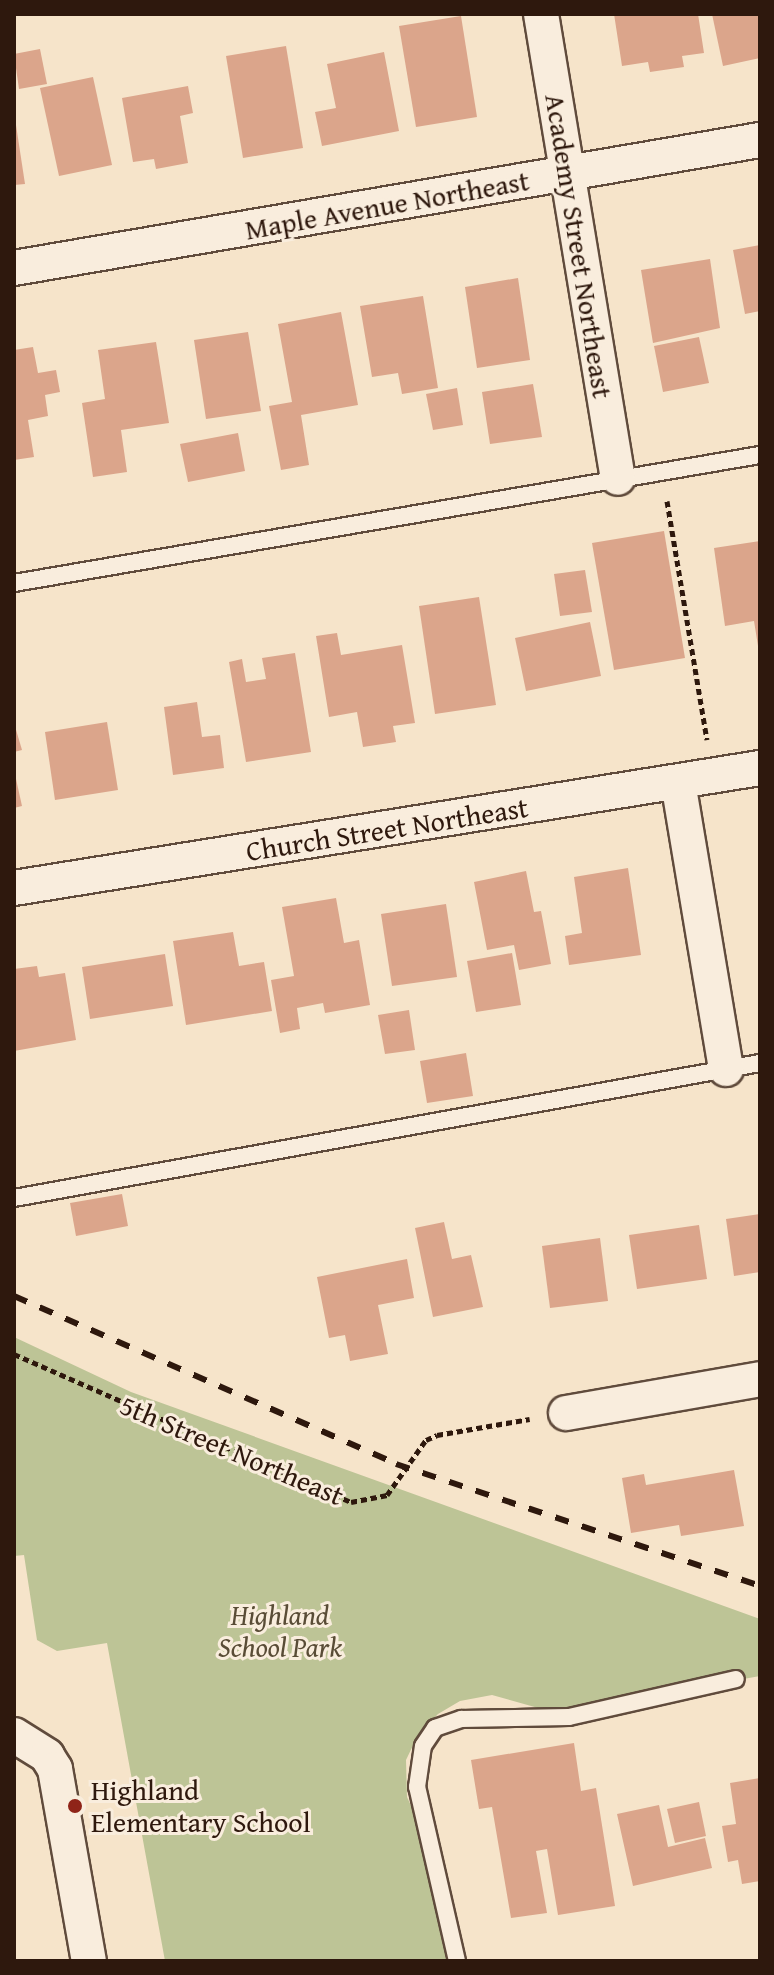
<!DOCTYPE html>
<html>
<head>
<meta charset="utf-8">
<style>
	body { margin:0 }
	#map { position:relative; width:774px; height:1975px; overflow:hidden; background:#f6e4ca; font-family:"Gentium Book Plus",serif }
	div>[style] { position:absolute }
	.green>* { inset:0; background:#bdc496 }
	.building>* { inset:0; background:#dba58b }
	.path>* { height:5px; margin-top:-2.5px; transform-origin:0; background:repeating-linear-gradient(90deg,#2e180d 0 6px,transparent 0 10px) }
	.roads { filter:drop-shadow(2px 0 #604b3c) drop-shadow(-2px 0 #604b3c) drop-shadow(0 2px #604b3c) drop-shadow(0 -2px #604b3c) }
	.service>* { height:16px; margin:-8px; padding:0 8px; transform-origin:8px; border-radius:8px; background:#f9eddd }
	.minor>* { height:34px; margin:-17px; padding:0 17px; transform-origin:17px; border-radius:17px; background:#f9eddd }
	.rail>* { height:6px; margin-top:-3px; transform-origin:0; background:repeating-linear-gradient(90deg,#2e180d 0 14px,transparent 0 28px) }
	.dots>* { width:22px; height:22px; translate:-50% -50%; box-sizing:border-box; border:4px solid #f9eddd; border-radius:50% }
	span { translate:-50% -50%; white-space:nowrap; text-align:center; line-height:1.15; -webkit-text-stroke:6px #f9eddd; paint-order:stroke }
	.street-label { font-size:28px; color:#2e180d }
	.park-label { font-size:28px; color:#594c36; font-style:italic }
	.poi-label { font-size:28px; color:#2e180d }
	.left { translate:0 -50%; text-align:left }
	.frame { position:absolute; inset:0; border:16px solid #2e180d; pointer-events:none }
</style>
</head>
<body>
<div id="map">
	<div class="green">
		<div style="clip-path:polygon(14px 1337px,131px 1392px,760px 1619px,760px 1676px,556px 1713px,492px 1695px,460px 1701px,438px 1714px,418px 1735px,406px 1760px,407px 1797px,429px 1845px,450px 1961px,165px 1961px,107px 1643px,57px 1651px,37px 1640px,24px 1555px,14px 1556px)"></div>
	</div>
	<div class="building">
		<div style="clip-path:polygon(614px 14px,698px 14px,704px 53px,682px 56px,684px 67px,650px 72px,648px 62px,622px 66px)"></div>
		<div style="clip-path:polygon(712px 14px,760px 14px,760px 58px,723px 66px)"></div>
		<div style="clip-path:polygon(461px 16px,477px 117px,416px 127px,399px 26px)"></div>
		<div style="clip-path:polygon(286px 46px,303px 148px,243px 158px,226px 56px)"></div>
		<div style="clip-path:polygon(40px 49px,47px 84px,19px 89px,14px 54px)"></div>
		<div style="clip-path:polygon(384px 52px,399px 131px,322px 146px,315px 112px,336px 108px,327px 64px)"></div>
		<div style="clip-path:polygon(93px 77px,112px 165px,59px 176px,40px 88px)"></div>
		<div style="clip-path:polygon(188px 86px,193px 113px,180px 116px,188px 163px,156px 169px,154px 159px,133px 162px,122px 98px)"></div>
		<div style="clip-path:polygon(16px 125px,25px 184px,14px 185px,14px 126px)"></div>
		<div style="clip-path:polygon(760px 245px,760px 311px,745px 314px,733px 250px)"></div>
		<div style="clip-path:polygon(710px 259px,720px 328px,653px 343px,641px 270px)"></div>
		<div style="clip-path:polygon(518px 278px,530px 360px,477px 368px,465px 287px)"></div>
		<div style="clip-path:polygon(423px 296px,438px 388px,402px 394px,398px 373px,372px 377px,360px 306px)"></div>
		<div style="clip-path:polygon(341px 312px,358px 405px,301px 415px,309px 465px,281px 470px,269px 406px,292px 402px,278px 324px)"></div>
		<div style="clip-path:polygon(248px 332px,261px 411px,206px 419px,194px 340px)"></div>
		<div style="clip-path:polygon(699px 337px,709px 383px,663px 392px,654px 346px)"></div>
		<div style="clip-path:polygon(156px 342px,169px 423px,121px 430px,127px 472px,93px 477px,82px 403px,105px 399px,98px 350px)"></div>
		<div style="clip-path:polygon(33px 347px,38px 373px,56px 370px,60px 392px,45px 395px,48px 416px,28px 420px,34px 457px,14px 460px,14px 350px)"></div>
		<div style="clip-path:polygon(533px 384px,542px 437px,490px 444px,482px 392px)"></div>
		<div style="clip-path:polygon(457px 388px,463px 425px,433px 430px,426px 394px)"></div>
		<div style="clip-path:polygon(238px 433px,245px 471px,188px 482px,180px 444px)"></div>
		<div style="clip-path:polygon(664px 531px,685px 658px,614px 670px,592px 543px)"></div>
		<div style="clip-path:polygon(760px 541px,760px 646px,758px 646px,754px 621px,725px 626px,714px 548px)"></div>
		<div style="clip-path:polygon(585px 570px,592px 612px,560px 616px,554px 574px)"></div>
		<div style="clip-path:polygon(479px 597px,496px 705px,435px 714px,419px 606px)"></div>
		<div style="clip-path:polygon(590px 622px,601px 676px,526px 691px,515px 638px)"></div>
		<div style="clip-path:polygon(337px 633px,341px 655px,402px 645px,415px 723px,393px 726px,396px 742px,363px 747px,357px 712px,329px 717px,316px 636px)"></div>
		<div style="clip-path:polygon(295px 653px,311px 752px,246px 762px,229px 662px,242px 659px,246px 682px,266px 679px,262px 658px)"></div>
		<div style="clip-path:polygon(197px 702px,202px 737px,220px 735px,224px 768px,173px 775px,164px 707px)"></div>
		<div style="clip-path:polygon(107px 722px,118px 790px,55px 800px,45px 732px)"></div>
		<div style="clip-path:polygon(14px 723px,22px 750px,14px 752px)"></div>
		<div style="clip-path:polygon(14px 770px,22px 806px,14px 808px)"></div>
		<div style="clip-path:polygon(628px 868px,641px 955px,569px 965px,565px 936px,582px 933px,574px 877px)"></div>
		<div style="clip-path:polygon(526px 871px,534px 912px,541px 911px,551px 964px,519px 970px,514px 945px,487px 950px,474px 882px)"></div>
		<div style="clip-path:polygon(336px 898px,344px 943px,359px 940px,370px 1005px,325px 1013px,323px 1003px,297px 1008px,300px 1029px,280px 1033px,271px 980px,294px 976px,282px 907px)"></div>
		<div style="clip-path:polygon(446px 904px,457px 977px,392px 986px,381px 914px)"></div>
		<div style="clip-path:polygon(233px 932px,239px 966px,264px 962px,272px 1011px,186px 1025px,173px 941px)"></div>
		<div style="clip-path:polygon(512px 953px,521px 1005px,476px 1012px,467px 961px)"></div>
		<div style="clip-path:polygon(165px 954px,173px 1006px,90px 1019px,82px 967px)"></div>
		<div style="clip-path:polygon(37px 966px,39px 977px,65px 973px,76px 1040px,14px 1051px,14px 969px)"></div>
		<div style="clip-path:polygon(409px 1010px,415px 1050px,385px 1054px,378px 1015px)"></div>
		<div style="clip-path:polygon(466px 1053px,473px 1096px,427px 1103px,420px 1061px)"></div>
		<div style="clip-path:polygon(122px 1194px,128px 1226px,76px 1236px,70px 1203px)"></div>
		<div style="clip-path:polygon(760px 1214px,760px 1272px,734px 1276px,726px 1219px)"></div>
		<div style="clip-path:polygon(444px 1222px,452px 1259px,471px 1255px,483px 1307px,433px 1317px,415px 1228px)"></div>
		<div style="clip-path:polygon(699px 1225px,707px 1279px,637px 1289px,629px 1235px)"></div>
		<div style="clip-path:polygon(600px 1238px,608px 1301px,550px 1308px,542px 1246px)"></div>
		<div style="clip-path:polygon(407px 1259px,414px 1298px,378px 1305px,388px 1354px,350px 1361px,345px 1335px,329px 1338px,317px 1277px)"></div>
		<div style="clip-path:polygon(734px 1470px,744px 1526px,681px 1536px,679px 1525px,631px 1533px,622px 1478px,644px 1474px,646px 1485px)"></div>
		<div style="clip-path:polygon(574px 1743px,581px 1791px,596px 1788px,615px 1906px,558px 1915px,547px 1849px,536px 1851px,547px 1913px,511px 1918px,492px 1807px,479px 1809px,471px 1760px)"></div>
		<div style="clip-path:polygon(760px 1778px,760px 1881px,742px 1884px,738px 1860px,728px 1862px,722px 1826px,736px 1824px,730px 1783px)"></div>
		<div style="clip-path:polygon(699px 1802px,706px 1836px,675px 1843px,667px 1809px)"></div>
		<div style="clip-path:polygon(659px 1805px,668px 1847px,705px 1838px,712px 1868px,633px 1886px,617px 1814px)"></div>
	</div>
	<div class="path">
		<div style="left:667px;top:501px;width:242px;rotate:80.5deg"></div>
		<div style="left:14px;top:1354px;width:368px;rotate:23.7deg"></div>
		<div style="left:351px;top:1502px;width:37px;rotate:-11deg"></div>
		<div style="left:387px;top:1495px;width:67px;rotate:-54.7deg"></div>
		<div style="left:426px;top:1440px;width:12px;rotate:-24deg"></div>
		<div style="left:437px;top:1435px;width:94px;rotate:-9.8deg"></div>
	</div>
	<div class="roads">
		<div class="service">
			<div style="left:14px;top:583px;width:757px;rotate:-9.74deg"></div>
			<div style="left:14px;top:1198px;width:758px;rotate:-10.26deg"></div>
			<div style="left:457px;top:1961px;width:179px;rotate:-102.9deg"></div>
			<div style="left:417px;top:1787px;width:41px;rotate:-81.7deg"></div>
			<div style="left:423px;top:1746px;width:22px;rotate:-56deg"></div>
			<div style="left:435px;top:1728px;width:28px;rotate:-19deg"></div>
			<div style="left:461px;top:1719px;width:108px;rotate:-1.1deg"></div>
			<div style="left:569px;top:1717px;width:171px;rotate:-12.8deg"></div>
		</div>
		<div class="minor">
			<div style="left:541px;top:14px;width:470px;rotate:80.6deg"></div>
			<div style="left:14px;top:268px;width:757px;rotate:-9.74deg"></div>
			<div style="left:678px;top:782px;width:291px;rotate:80.5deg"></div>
			<div style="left:14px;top:888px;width:756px;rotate:-9.14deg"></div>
			<div style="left:566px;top:1413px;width:197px;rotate:-9.9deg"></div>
			<div style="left:14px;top:1735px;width:39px;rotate:32deg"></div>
			<div style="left:47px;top:1756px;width:15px;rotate:58deg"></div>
			<div style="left:55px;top:1769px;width:195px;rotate:80deg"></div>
		</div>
	</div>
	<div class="rail">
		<div style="left:14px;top:1296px;width:417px;rotate:23.7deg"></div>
		<div style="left:396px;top:1464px;width:384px;rotate:18.5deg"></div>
	</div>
	<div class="dots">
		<div style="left:75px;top:1806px;background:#8f2418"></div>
	</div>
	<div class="street-label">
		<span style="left:387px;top:205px;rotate:-10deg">Maple Avenue Northeast</span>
		<span style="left:579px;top:246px;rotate:81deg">Academy Street Northeast</span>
		<span style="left:387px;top:829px;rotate:-9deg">Church Street Northeast</span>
		<span style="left:232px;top:1450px;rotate:23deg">5th Street Northeast</span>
	</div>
	<div class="park-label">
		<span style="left:280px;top:1631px">Highland<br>School Park</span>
	</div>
	<div class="poi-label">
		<span class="left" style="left:91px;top:1806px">Highland<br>Elementary School</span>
	</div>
	<div class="frame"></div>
</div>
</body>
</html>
